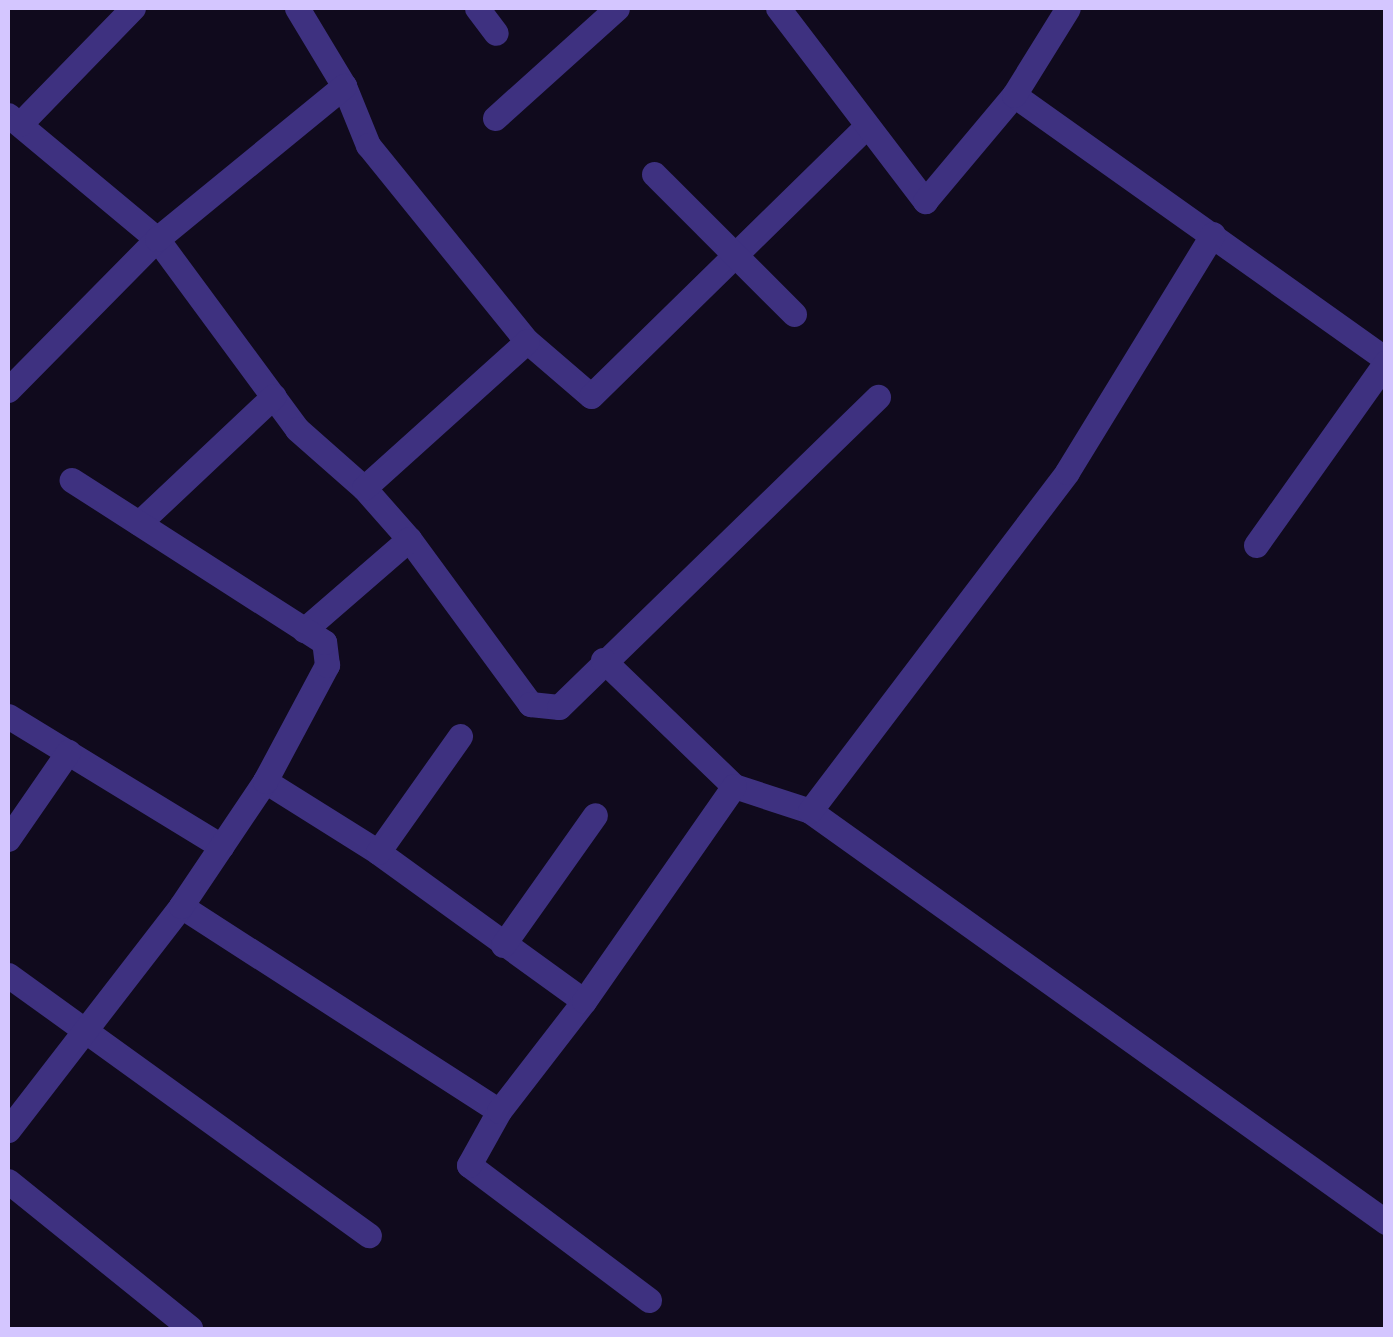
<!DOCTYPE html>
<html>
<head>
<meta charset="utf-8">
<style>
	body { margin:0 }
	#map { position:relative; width:1393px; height:1337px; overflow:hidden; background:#100a1d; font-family:Jost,sans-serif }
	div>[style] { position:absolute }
	.street>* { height:25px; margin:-12.5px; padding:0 12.5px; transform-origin:12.5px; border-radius:12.5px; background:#3e3180 }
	span { translate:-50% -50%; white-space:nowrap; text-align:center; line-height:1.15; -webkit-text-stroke:8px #100a1d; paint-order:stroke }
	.frame { position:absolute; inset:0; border:10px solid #d4c6ff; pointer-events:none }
</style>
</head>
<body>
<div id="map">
	<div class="street">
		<div style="left:297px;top:8px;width:91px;rotate:58.9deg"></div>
		<div style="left:344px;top:86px;width:64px;rotate:67.9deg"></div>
		<div style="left:368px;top:145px;width:252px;rotate:51deg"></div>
		<div style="left:527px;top:341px;width:84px;rotate:40.7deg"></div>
		<div style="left:591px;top:396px;width:386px;rotate:-44.4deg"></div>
		<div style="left:477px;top:8px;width:31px;rotate:53deg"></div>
		<div style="left:778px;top:8px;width:243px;rotate:52.7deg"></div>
		<div style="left:925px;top:201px;width:138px;rotate:-50deg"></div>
		<div style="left:1014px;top:95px;width:456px;rotate:35.4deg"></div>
		<div style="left:1014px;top:95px;width:102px;rotate:-58.2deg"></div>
		<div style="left:8px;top:115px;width:194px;rotate:39.8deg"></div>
		<div style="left:157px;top:239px;width:236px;rotate:53.6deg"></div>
		<div style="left:297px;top:429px;width:89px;rotate:41.4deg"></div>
		<div style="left:364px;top:488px;width:68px;rotate:48.6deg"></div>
		<div style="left:409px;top:539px;width:205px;rotate:53.7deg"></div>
		<div style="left:530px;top:704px;width:29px;rotate:6deg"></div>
		<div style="left:559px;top:707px;width:445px;rotate:-44.2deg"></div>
		<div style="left:495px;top:118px;width:164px;rotate:-42deg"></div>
		<div style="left:20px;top:124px;width:162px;rotate:-45.8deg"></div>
		<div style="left:654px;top:174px;width:198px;rotate:45deg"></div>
		<div style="left:8px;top:390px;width:212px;rotate:-45.4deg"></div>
		<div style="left:157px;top:239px;width:242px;rotate:-39.3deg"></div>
		<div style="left:364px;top:488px;width:219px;rotate:-42deg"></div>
		<div style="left:139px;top:523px;width:185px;rotate:-43.3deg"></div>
		<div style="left:1256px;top:545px;width:224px;rotate:-54.6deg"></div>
		<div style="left:304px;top:630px;width:139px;rotate:-40.9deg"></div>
		<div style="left:603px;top:660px;width:182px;rotate:43.9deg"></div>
		<div style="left:734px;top:786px;width:80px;rotate:18.2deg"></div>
		<div style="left:810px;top:811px;width:708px;rotate:35.51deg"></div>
		<div style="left:8px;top:716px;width:250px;rotate:31.4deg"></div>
		<div style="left:265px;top:781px;width:133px;rotate:32.1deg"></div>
		<div style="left:378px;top:852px;width:254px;rotate:35.9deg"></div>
		<div style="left:810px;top:811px;width:425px;rotate:-52.8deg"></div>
		<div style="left:1067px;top:472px;width:279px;rotate:-58.5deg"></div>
		<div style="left:8px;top:839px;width:106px;rotate:-55.4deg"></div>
		<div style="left:378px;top:852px;width:142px;rotate:-54.7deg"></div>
		<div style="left:181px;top:906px;width:378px;rotate:32.8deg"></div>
		<div style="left:503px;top:945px;width:159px;rotate:-54.7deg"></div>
		<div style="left:8px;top:975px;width:445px;rotate:35.8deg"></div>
		<div style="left:8px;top:1130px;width:283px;rotate:-52.3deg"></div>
		<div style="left:181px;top:906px;width:151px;rotate:-56.1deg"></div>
		<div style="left:265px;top:781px;width:132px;rotate:-61.9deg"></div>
		<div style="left:327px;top:665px;width:23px;rotate:-97deg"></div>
		<div style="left:324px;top:642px;width:300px;rotate:-147.3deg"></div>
		<div style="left:8px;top:1181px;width:234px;rotate:38.9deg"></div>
		<div style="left:649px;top:1300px;width:225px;rotate:-143.1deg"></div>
		<div style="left:469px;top:1165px;width:62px;rotate:-60.9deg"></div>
		<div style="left:499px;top:1111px;width:139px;rotate:-52.3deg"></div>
		<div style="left:584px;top:1001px;width:262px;rotate:-55.1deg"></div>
	</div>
	<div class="frame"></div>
</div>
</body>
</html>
